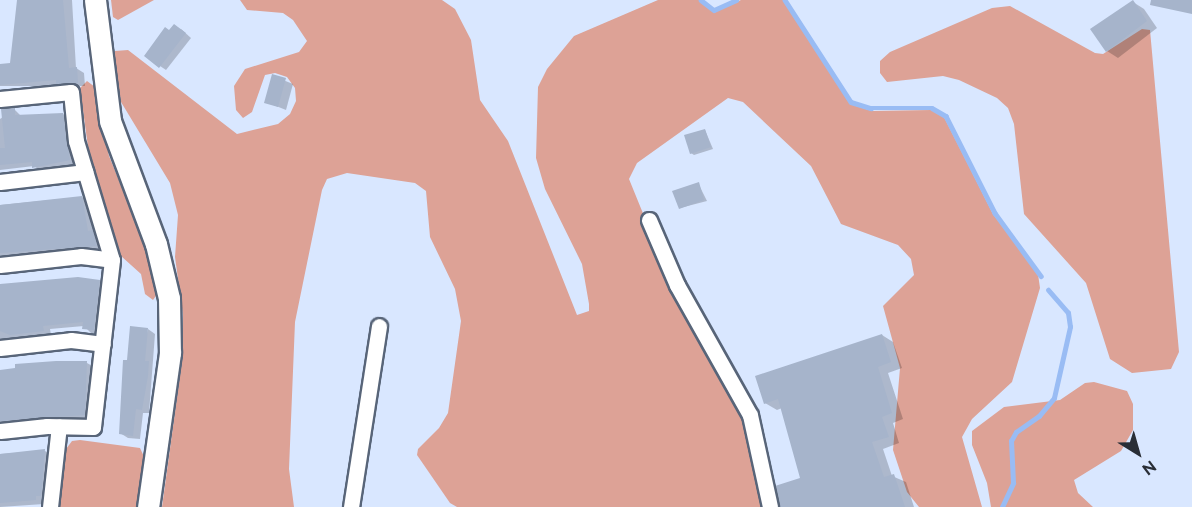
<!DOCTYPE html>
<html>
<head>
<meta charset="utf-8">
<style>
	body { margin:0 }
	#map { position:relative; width:1192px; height:507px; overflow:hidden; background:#d9e7ff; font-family:Raleway,sans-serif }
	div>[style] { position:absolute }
	.green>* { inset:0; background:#dda296 }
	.shadow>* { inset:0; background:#0003 }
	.stream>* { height:4.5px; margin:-2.25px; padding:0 2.25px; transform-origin:2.25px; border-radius:2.25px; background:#99bcf4 }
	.building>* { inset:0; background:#a6b4cb }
	.roads { filter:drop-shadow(2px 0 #586579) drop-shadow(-2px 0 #586579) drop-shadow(0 2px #586579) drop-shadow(0 -2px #586579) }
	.street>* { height:15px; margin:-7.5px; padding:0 7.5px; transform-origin:7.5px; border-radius:7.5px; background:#fff }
	.secondary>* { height:21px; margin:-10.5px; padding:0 10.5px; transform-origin:10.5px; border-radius:10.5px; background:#fff }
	span { translate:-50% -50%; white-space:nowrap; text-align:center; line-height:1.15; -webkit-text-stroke:4.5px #d9e7ff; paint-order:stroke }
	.north { position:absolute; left:1108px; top:423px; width:60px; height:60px; -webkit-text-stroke:4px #d9e7ff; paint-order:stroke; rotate:143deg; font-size:16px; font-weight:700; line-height:24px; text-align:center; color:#292e37 }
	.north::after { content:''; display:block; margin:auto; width:21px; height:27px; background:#292e37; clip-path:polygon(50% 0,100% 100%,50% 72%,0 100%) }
</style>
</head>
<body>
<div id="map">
	<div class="green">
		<div style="clip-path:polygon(111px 0,154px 0,118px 20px,113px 17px)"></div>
		<div style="clip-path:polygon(240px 0,442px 0,455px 9px,471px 40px,480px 100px,508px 141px,577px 315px,589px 311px,589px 304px,582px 264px,545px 189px,536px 158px,538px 87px,547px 69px,574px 36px,658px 0,699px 0,714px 12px,741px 0,783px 0,850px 104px,872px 111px,931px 110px,944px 117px,993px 214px,1038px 274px,1040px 288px,1012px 382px,972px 419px,962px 437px,982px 507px,919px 507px,907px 492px,893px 450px,900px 368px,883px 306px,914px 275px,911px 259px,898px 245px,841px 224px,811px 166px,743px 102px,728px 98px,637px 163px,629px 179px,673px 287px,746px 416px,766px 507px,457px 507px,450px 503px,417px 455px,418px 449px,439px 428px,448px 413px,461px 321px,455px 289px,430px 237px,426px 191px,415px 183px,347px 173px,327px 179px,322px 190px,295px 322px,289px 469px,294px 507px,162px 507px,183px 354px,183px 315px,175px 257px,178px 215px,170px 183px,121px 102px,114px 58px,115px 51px,128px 50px,237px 134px,278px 124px,290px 114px,296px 101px,295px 88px,287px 77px,275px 73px,265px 75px,252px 112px,243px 118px,236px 110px,234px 86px,245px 69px,299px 52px,307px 41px,293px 20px,283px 13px,247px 10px)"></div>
		<div style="clip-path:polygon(1010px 6px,1095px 53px,1103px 54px,1142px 29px,1150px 30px,1179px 352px,1171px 369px,1132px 373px,1110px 359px,1086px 283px,1024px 214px,1014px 124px,1008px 108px,997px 98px,959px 80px,943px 76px,887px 82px,880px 73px,880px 61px,890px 52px,992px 8px)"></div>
		<div style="clip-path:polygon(87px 81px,95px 87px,109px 156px,146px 247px,158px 293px,153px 300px,145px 294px,141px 274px,121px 256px,88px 147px,80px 88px)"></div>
		<div style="clip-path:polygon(1094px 382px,1127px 391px,1133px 404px,1133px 430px,1121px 451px,1074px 480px,1078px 493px,1093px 507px,991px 507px,987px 483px,972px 445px,972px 431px,1004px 407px,1060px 400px,1085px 383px)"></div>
		<div style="clip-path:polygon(80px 440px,140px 448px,145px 459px,138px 507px,57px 507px,63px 453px,72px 441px)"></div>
	</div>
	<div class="shadow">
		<div style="clip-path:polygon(20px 0,72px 0,76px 68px,84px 73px,85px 86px,0 86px,0 65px,11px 64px)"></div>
		<div style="clip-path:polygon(1133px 2px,1144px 9px,1157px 28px,1118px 58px,1107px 51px)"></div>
		<div style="clip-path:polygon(181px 29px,191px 38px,166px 70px,160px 66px,170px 32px)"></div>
		<div style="clip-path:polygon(273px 76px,293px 84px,286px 110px,266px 102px)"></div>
		<div style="clip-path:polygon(14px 109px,22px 117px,63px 114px,70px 118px,77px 164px,41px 171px,34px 166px,0 170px,0 119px)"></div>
		<div style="clip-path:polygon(705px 130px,713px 149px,694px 155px,691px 153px)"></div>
		<div style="clip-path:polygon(698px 183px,707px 201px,680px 208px)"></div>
		<div style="clip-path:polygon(82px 197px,90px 202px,94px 233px,100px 236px,103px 250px,0 259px,0 205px)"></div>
		<div style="clip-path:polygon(99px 281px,107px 285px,101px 334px,91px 333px,84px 326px,50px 329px,51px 335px,0 339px,0 287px)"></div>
		<div style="clip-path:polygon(148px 329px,155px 334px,149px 413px,143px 413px,140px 439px,128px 438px,120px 433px)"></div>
		<div style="clip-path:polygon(882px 335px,893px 342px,902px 368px,888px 373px,903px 419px,893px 423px,899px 443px,883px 449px,892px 476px,906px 482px,914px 507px,782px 507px,801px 479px,782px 408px,777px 410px,765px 403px)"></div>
		<div style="clip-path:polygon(87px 363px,94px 367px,91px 419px,0 425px,0 371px)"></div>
		<div style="clip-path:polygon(45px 451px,52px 455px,44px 504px,0 507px,0 454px)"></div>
	</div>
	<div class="stream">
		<div style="left:701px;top:0;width:16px;rotate:38deg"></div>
		<div style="left:714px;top:10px;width:24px;rotate:-24deg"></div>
		<div style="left:785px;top:0;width:121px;rotate:57.1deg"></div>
		<div style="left:851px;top:102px;width:21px;rotate:17deg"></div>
		<div style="left:871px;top:108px;width:61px"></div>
		<div style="left:932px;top:108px;width:16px;rotate:30deg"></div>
		<div style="left:946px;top:116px;width:109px;rotate:63.2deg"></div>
		<div style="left:995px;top:213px;width:78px;rotate:53.9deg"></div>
		<div style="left:1002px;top:507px;width:26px;rotate:-65deg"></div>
		<div style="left:1013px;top:483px;width:42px;rotate:-92.7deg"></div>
		<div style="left:1011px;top:441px;width:10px;rotate:-61deg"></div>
		<div style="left:1016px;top:432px;width:28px;rotate:-35deg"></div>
		<div style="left:1039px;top:416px;width:23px;rotate:-50deg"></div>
		<div style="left:1054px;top:398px;width:73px;rotate:-77.3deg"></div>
		<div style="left:1070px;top:327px;width:14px;rotate:-98deg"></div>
		<div style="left:1068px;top:313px;width:30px;rotate:-131deg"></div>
	</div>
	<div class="building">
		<div style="clip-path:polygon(17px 0,63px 0,69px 68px,77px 67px,78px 83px,56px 84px,56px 80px,0 85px,0 64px,10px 63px)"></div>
		<div style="clip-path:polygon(1133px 0,1147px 21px,1106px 52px,1090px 29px)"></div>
		<div style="clip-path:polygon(1151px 0,1192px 0,1192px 14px,1150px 5px)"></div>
		<div style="clip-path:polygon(174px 24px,186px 33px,159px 68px,144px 56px,165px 27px,169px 30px)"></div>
		<div style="clip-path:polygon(272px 74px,286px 78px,278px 107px,264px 103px)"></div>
		<div style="clip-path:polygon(15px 107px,15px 115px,63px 113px,70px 160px,32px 168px,32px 162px,0 165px,0 148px,5px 148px,1px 109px)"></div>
		<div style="clip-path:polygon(705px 129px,711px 147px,690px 154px,684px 135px)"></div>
		<div style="clip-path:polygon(699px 182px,704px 200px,679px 209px,672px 191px)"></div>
		<div style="clip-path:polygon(82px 196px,88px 231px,93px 230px,97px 246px,0 253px,0 205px)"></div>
		<div style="clip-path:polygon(78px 277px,100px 280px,94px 330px,82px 329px,83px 322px,43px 326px,44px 331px,10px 335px,0 331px,0 284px)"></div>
		<div style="clip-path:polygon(130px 326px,148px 328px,145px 361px,149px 361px,148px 376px,142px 410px,136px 409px,133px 436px,119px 434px,123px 360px,127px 360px)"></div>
		<div style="clip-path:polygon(882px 334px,891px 362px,878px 367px,892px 413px,882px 417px,889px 437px,872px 442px,884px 477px,894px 474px,905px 507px,780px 507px,775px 486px,800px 478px,778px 399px,764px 404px,755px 376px)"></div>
		<div style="clip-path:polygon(56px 361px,87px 361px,85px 415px,0 421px,0 370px,15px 368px,15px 364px)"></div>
		<div style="clip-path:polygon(45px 449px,41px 496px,36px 496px,36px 500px,0 503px,0 454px)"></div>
	</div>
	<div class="roads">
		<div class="street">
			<div style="left:0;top:99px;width:71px;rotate:-5.6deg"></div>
			<div style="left:71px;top:92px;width:49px;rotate:84.2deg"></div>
			<div style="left:76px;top:141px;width:124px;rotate:73.2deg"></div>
			<div style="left:112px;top:260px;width:168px;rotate:96.5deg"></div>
			<div style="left:93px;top:427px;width:46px;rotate:-178.8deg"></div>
			<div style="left:47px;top:426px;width:47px;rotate:173.9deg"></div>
			<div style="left:0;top:182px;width:86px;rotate:-6.7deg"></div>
			<div style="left:649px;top:220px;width:71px;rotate:66.7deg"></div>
			<div style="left:677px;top:285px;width:149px;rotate:60.7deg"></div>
			<div style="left:750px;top:415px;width:94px;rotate:77.7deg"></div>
			<div style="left:0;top:265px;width:81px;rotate:-6.3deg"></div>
			<div style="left:81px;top:256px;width:31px;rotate:7deg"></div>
			<div style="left:0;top:348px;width:71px;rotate:-6.4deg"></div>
			<div style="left:71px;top:340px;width:32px;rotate:7deg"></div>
			<div style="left:50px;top:507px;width:81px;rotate:-83.7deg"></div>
			<div style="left:351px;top:507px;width:183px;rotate:-81.2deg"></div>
		</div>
		<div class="secondary">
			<div style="left:95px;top:0;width:122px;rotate:82.9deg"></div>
			<div style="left:110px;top:121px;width:131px;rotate:69.5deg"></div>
			<div style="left:156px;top:244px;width:56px;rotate:76.5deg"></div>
			<div style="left:169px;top:298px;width:55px;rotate:89deg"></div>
			<div style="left:170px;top:353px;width:156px;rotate:98.1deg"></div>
		</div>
	</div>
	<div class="north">N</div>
</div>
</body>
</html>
